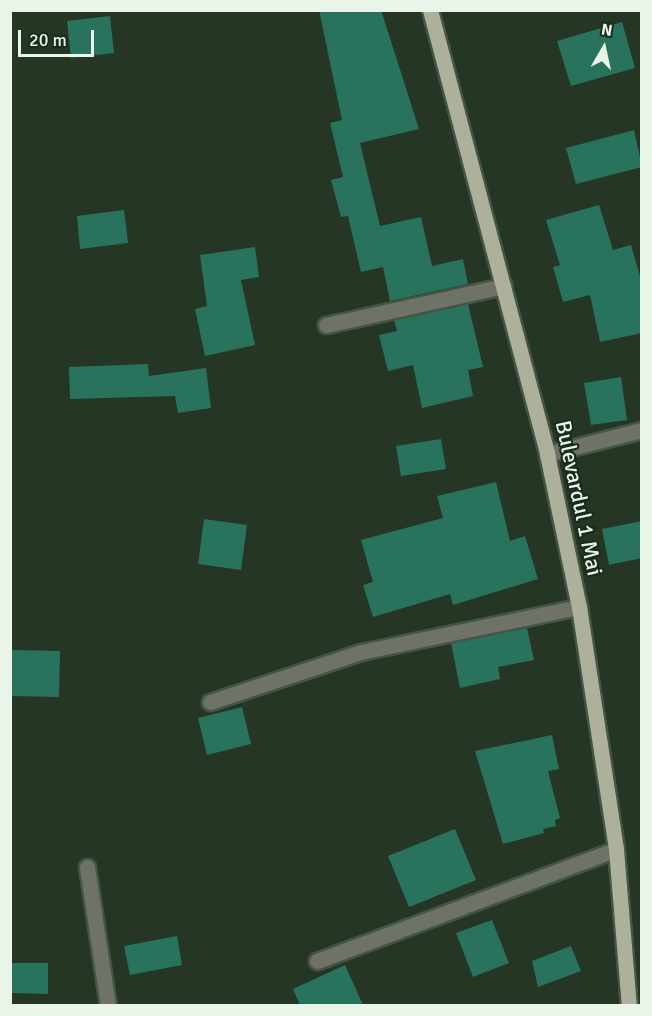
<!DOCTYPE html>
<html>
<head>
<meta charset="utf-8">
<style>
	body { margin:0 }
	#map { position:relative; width:652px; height:1016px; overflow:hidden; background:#263625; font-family:Signika,sans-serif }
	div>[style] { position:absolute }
	.building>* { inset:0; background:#29725e }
	.roads { filter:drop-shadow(2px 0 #455544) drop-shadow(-2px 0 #455544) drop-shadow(0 2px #455544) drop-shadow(0 -2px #455544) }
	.minor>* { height:15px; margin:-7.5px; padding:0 7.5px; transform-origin:7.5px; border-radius:7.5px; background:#6f7267 }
	.major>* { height:15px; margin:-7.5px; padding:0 7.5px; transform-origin:7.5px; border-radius:7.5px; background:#adb19b }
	span { translate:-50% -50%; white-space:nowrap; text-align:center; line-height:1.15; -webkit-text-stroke:4.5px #1c2c1c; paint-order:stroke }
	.street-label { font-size:22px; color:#eaf5e9 }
	.frame { position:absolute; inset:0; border:12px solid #eaf5e9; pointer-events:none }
	.north { position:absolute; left:574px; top:18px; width:60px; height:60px; -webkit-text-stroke:4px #1c2c1c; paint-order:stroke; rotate:9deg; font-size:16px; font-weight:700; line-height:24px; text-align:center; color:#eaf5e9 }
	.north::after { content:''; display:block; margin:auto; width:21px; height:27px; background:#eaf5e9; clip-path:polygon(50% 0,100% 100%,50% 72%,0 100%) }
	.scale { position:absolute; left:18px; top:30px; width:76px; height:27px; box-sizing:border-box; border:3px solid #eaf5e9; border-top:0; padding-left:8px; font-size:18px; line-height:21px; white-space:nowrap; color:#eaf5e9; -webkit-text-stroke:4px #1c2c1c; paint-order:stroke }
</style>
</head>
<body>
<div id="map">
	<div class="building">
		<div style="clip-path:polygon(319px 10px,381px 10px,419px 129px,360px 143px,380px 226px,421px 217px,432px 266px,463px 259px,468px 284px,390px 301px,383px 267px,361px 272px,348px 216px,341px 217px,331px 180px,343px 177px,330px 123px,342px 120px)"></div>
		<div style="clip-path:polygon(110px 16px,114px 53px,71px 58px,67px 21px)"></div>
		<div style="clip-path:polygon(622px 22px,635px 68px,571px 86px,557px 41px)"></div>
		<div style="clip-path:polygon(634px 130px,642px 167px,576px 184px,566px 148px)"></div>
		<div style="clip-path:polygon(599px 205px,613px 250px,631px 245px,642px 283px,642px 333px,600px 342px,590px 295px,563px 302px,553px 267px,560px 265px,546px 220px)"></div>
		<div style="clip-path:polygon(124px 210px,128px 243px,80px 249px,77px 216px)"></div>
		<div style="clip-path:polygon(255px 247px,259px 277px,241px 280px,255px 345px,205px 356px,195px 309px,207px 306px,200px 255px)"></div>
		<div style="clip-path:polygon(468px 304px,483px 367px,468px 370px,473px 396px,422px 408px,413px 365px,388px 371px,379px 335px,397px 331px,394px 320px)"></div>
		<div style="clip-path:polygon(148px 364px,149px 376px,206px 368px,211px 408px,178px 413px,175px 396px,70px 399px,69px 367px)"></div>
		<div style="clip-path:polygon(621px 377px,627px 420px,591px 425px,584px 383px)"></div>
		<div style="clip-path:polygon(441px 439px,446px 469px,401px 476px,396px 446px)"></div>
		<div style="clip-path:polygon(496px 482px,510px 541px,525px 536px,538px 579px,453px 605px,450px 594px,373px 617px,363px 585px,373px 582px,361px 540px,443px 518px,437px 496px)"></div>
		<div style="clip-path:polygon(204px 519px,247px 525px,241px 570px,198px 564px)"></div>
		<div style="clip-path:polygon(642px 521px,642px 558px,609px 565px,602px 529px)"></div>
		<div style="clip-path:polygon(527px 628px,534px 660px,498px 667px,500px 679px,460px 688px,451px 643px)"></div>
		<div style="clip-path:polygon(12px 650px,60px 651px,59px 697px,11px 696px)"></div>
		<div style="clip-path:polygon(242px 707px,251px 744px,207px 755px,198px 718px)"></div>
		<div style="clip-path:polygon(552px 735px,559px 769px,548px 771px,560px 818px,555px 820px,556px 826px,543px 829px,544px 833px,503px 844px,475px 751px)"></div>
		<div style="clip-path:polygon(455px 829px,476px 880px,409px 907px,388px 856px)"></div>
		<div style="clip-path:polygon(492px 920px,509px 963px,473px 977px,456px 933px)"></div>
		<div style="clip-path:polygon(177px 936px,182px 965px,130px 975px,124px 946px)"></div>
		<div style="clip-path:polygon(571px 946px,581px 971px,538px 987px,532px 961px)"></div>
		<div style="clip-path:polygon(10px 963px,48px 963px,48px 994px,10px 993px)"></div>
		<div style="clip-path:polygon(345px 965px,363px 1005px,300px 1005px,293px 989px)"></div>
	</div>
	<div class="roads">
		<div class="minor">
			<div style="left:326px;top:325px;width:182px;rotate:-12.4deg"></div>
			<div style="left:547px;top:454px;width:98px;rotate:-14.2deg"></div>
			<div style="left:210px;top:702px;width:159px;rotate:-18.3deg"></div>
			<div style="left:361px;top:652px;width:223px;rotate:-11.7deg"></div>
			<div style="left:87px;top:867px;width:141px;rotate:81.4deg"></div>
			<div style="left:317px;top:961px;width:319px;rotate:-20.5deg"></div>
		</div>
		<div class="major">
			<div style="left:430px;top:10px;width:459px;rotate:75.2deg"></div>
			<div style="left:547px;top:454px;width:156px;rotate:78.2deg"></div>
			<div style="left:579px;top:607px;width:245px;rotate:81.3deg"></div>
			<div style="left:616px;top:849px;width:158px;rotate:85.3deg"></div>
		</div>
	</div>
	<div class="street-label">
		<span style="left:579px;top:498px;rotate:78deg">Bulevardul 1 Mai</span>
	</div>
	<div class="frame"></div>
	<div class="north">N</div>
	<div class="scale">20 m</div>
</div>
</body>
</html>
